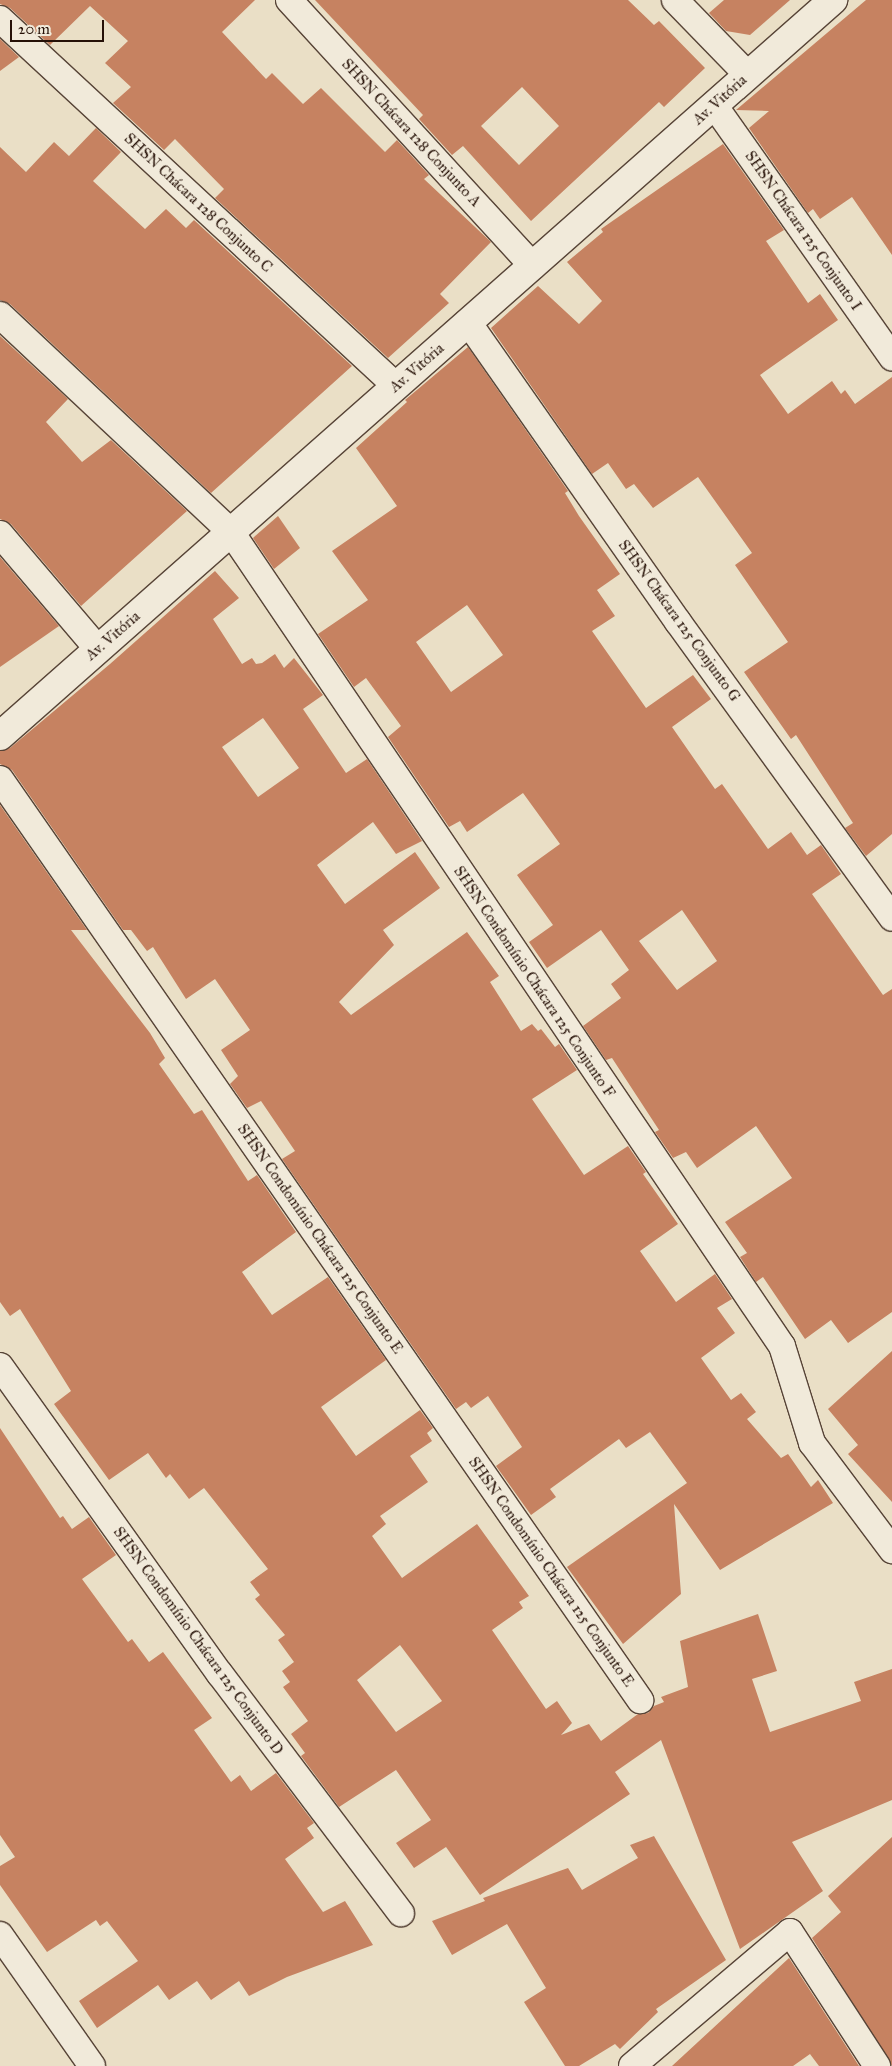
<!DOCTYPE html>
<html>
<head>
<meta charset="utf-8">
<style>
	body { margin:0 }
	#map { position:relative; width:892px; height:2066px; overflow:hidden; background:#eadfc6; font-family:"IM FELL Great Primer",serif }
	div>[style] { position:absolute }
	.building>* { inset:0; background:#c68261 }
	.roads { filter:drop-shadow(1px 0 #574437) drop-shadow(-1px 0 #574437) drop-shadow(0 1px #574437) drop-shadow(0 -1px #574437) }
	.street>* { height:26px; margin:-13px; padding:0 13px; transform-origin:13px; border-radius:13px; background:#f1eada }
	.secondary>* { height:28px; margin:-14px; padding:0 14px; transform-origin:14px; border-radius:14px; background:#f1eada }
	span { translate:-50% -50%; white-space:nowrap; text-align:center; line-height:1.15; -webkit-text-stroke:4px #f1eada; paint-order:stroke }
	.street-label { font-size:15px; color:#261107 }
	.scale { position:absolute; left:10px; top:20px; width:94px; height:22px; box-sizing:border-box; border:2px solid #261107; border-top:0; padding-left:6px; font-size:15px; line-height:18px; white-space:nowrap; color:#261107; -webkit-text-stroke:4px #f1eada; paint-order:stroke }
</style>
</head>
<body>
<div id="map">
	<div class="building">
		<div style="clip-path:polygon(0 0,255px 0,222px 32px,266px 79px,272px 73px,303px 104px,321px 88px,385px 152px,397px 140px,429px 175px,424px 179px,491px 242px,440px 294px,449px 303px,388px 358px,215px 198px,224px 189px,175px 139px,164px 150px,113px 103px,131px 87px,105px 63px,128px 41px,90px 6px,50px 45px,10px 8px,0 4px)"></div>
		<div style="clip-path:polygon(evenodd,315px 0,628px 0,654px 25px,659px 21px,705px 68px,664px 107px,659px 102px,531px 221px,463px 146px,452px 155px,419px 119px,423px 115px,315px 0,522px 87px,559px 126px,519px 165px,481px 126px,522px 87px)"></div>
		<div style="clip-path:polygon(724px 0,790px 0,750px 35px,726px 31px,709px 13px)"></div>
		<div style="clip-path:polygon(866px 0,892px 0,892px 255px,852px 197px,820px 219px,813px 209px,808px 213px,749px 128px,769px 111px,736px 110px)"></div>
		<div style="clip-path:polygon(0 39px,19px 57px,0 71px)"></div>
		<div style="clip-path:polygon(96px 128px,121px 152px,93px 181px,145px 229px,166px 209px,186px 228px,194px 220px,352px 366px,211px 493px,10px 304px,0 300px,0 147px,26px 172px,54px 142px,69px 156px)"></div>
		<div style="clip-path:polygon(723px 144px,784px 230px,766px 241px,808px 303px,820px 294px,838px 320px,760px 375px,788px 414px,832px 381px,841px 394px,845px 390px,855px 404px,892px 377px,892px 834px,866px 856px,845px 828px,853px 823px,796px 735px,791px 739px,744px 672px,788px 642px,735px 565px,752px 553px,698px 477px,653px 508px,634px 484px,626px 489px,608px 463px,592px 474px,491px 328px,538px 286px,579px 324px,602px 301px,567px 262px,603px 232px,601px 229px)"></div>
		<div style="clip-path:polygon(0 336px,68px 399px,46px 422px,82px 462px,111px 440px,187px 511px,81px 606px,11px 524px,0 519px)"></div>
		<div style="clip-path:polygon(evenodd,468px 347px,568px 491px,565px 493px,579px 516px,620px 574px,597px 590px,615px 616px,592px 631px,646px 708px,693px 675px,711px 699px,672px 727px,715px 789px,722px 784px,768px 849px,791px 832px,807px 855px,821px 845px,841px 874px,812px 894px,883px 995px,892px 989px,892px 1312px,848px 1343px,831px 1320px,805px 1339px,763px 1277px,756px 1282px,740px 1257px,747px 1253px,725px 1222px,792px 1178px,756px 1126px,697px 1168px,686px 1152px,673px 1158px,655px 1132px,659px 1130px,612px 1058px,606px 1060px,583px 1026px,621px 998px,611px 984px,629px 970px,601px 930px,547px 968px,529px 942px,553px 925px,517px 875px,560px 844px,523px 793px,467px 832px,460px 821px,449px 827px,388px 737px,401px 726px,366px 678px,354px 687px,318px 634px,368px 600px,332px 551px,397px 506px,356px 448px,407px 402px,405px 400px,468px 347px,467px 605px,503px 655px,451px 692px,416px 642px,467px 605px,468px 347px,682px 910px,717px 961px,677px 990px,639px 941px,682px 910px)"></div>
		<div style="clip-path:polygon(278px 516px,300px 548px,274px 569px,253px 538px)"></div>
		<div style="clip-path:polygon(0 557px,59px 626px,0 667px)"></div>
		<div style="clip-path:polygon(evenodd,215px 571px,239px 598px,213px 619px,242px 664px,252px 658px,256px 664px,262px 663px,275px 654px,284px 668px,294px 658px,323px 695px,303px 709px,346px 773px,367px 759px,422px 841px,396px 854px,373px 822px,317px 865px,345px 904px,415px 852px,440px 888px,383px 930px,394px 945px,339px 1002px,351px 1015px,467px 932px,499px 976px,490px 982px,521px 1031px,532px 1024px,538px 1031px,541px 1029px,555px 1047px,559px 1044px,577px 1070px,532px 1099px,584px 1175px,628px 1146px,646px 1172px,643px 1174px,678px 1224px,640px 1251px,676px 1302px,715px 1274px,732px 1299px,717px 1308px,735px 1333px,701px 1358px,731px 1400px,741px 1393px,756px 1412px,747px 1419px,781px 1458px,788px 1454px,811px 1487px,818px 1480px,833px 1503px,720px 1570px,674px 1504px,681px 1594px,623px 1644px,567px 1567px,687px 1483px,650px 1432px,626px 1448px,619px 1439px,550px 1489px,556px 1497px,531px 1515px,496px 1466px,522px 1447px,488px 1396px,471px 1408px,466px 1402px,456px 1409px,282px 1159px,295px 1151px,261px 1101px,247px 1108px,230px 1084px,238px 1076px,221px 1050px,250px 1030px,215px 979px,186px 999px,153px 947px,147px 951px,131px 930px,123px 930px,12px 770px,0 764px,0 751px,10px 748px,110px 664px,215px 571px,263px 718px,299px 768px,258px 797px,222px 747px,263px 718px)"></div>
		<div style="clip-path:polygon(evenodd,0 805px,87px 930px,71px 930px,150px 1033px,165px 1058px,159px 1064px,194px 1114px,202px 1110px,248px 1181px,257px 1175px,296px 1232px,242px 1272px,272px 1315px,328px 1277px,386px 1360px,321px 1407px,356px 1456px,420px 1410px,433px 1428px,427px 1433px,432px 1441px,410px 1456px,428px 1482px,380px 1516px,386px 1524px,372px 1536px,402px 1578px,477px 1524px,529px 1596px,519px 1602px,523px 1608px,492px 1630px,546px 1709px,557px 1701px,572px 1723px,561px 1735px,589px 1724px,601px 1741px,638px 1714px,648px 1713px,654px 1706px,664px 1702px,661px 1697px,688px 1687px,680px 1641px,758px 1614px,777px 1671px,752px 1679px,770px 1732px,861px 1701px,854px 1682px,892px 1669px,892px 1800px,792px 1842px,823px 1891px,740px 1949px,661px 1740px,615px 1772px,630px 1794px,480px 1895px,446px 1847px,414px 1868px,396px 1843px,431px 1820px,396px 1770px,339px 1807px,301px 1756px,305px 1753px,291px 1734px,308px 1721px,283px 1687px,290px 1682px,282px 1671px,294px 1662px,278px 1640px,285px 1635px,255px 1599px,260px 1595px,250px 1582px,268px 1569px,204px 1488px,189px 1499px,170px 1474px,166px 1478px,148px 1453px,109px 1480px,54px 1404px,71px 1391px,20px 1309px,10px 1316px,0 1302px,0 805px,400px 1645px,442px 1701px,396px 1732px,357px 1680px,400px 1645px)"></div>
		<div style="clip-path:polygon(892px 1351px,892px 1502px,848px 1454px,858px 1445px,828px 1409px)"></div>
		<div style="clip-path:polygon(0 1428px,60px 1518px,63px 1516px,72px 1529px,89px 1517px,116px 1555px,82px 1579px,128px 1642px,132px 1639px,149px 1662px,163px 1652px,212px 1718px,194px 1730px,231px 1782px,240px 1775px,251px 1791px,276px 1773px,314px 1823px,307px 1828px,314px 1838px,285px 1859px,323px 1912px,345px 1901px,373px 1945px,287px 1977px,249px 1996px,239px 1981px,211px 2000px,197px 1981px,169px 2000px,158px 1985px,97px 2028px,79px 2001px,138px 1961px,107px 1921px,100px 1926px,96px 1920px,47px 1952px,0 1885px,0 1866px,15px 1857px,0 1835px)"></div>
		<div style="clip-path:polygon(654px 1836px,726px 1960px,656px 2009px,658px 2012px,620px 2049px,615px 2044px,579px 2066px,565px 2066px,524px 2002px,546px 1988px,507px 1924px,452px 1955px,432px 1921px,485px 1901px,483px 1898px,568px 1868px,582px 1890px,638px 1858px,630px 1845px)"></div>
		<div style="clip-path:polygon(892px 1837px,892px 2066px,812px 1938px,841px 1912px,828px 1896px)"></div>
		<div style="clip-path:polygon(789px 1958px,859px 2066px,819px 2066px,810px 2054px,793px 2066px,672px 2066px)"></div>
	</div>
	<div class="roads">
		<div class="street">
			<div style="left:289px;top:0;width:361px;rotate:47.5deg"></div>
			<div style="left:675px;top:0;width:105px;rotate:45.8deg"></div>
			<div style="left:0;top:19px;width:540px;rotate:42.82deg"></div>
			<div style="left:714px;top:105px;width:309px;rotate:54.8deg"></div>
			<div style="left:0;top:315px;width:317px;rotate:43.2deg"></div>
			<div style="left:231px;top:532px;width:983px;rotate:55.91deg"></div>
			<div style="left:782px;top:1346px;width:102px;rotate:72.8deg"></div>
			<div style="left:812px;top:1443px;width:134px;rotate:53.2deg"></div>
			<div style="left:468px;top:322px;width:366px;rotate:55deg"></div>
			<div style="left:678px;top:622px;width:365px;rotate:54.1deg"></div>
			<div style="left:0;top:534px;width:151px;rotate:49.6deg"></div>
			<div style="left:0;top:779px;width:1122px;rotate:55.2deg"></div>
			<div style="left:0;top:1366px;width:379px;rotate:54.5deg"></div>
			<div style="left:220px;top:1674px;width:300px;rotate:52.9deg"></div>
			<div style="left:0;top:1935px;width:160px;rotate:54.9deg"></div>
			<div style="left:632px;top:2066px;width:207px;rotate:-40.3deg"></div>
			<div style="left:790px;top:1932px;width:160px;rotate:57deg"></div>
		</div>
		<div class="secondary">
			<div style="left:0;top:736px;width:1112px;rotate:-41.46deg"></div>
		</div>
	</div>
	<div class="street-label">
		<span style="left:720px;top:100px;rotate:-42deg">Av. Vitória</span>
		<span style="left:411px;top:133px;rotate:47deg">SHSN Chácara 128 Conjunto A</span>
		<span style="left:198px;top:203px;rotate:43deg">SHSN Chácara 128 Conjunto C</span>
		<span style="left:803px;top:231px;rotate:55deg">SHSN Chácara 125 Conjunto I</span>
		<span style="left:417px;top:368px;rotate:-41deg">Av. Vitória</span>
		<span style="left:679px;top:621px;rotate:54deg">SHSN Chácara 125 Conjunto G</span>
		<span style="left:113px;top:636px;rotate:-41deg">Av. Vitória</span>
		<span style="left:534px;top:982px;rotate:56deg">SHSN Condomínio Chácara 125 Conjunto F</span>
		<span style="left:320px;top:1239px;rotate:55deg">SHSN Condomínio Chácara 125 Conjunto E</span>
		<span style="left:551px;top:1572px;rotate:55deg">SHSN Condomínio Chácara 125 Conjunto E</span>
		<span style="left:198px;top:1641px;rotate:54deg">SHSN Condomínio Chácara 125 Conjunto D</span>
	</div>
	<div class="scale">20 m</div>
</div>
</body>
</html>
